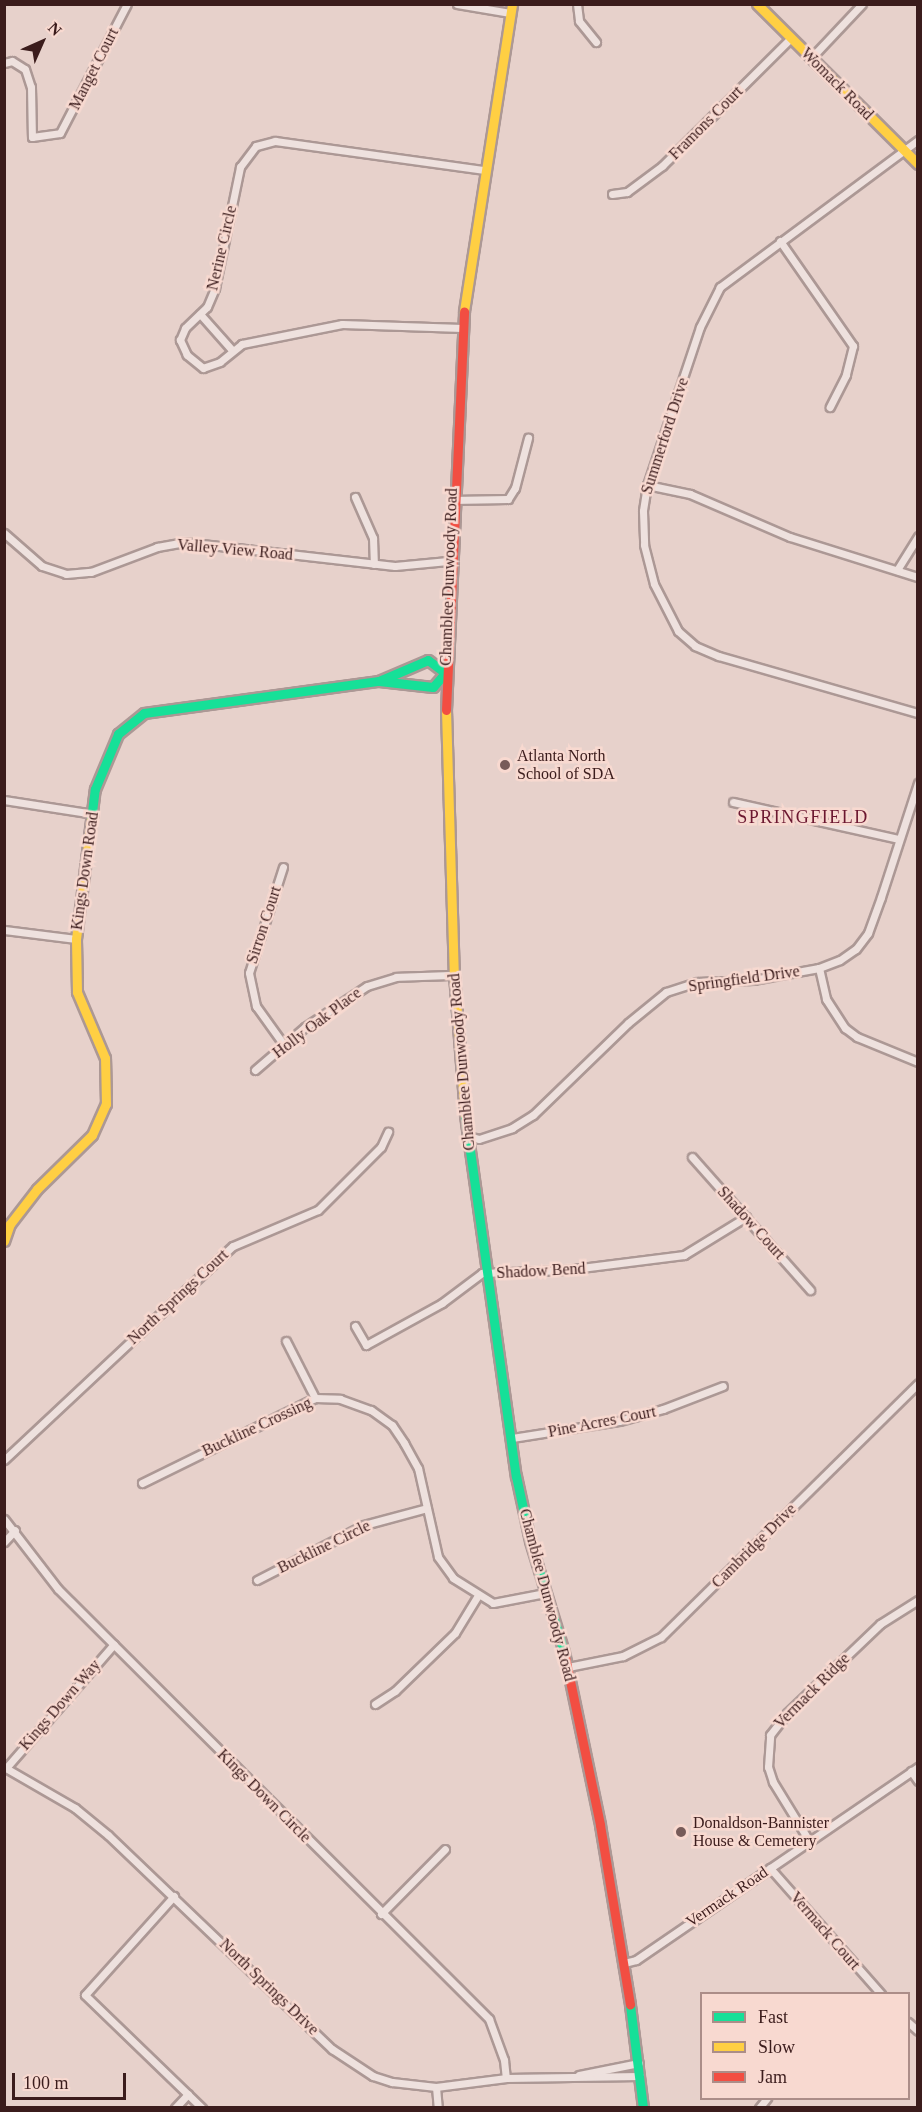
<!DOCTYPE html>
<html>
<head>
<meta charset="utf-8">
<style>
	body { margin:0 }
	#map { position:relative; width:922px; height:2112px; overflow:hidden; background:#e7d1cb; font-family:Georgia,serif }
	div>[style] { position:absolute }
	.roads { filter:drop-shadow(2px 0 #ac9895) drop-shadow(-2px 0 #ac9895) drop-shadow(0 2px #ac9895) drop-shadow(0 -2px #ac9895) }
	.street>* { height:7px; margin:-3.5px; padding:0 3.5px; transform-origin:3.5px; border-radius:3.5px; background:#eee1de }
	.fast>* { height:9px; margin:-4.5px; padding:0 4.5px; transform-origin:4.5px; border-radius:4.5px; background:#16e098 }
	.slow>* { height:9px; margin:-4.5px; padding:0 4.5px; transform-origin:4.5px; border-radius:4.5px; background:#ffcf43 }
	.jam>* { height:9px; margin:-4.5px; padding:0 4.5px; transform-origin:4.5px; border-radius:4.5px; background:#f24e42 }
	.dots>* { width:16px; height:16px; translate:-50% -50%; box-sizing:border-box; border:3px solid #f8d9d0; border-radius:50% }
	span { translate:-50% -50%; white-space:nowrap; text-align:center; line-height:1.15; -webkit-text-stroke:5px #f8d9d0; paint-order:stroke }
	.street-label { font-size:16px; color:#3b1c1c }
	.poi-label { font-size:16px; color:#3b1c1c }
	.left { translate:0 -50%; text-align:left }
	.neighbourhood-label { font-size:18px; color:#6b1730; letter-spacing:1.5px }
	.frame { position:absolute; inset:0; border:6px solid #3b1c1c; pointer-events:none }
	.legend { position:absolute; left:700px; top:1992px; width:210px; height:108px; box-sizing:border-box; background:#f8d9d0; border:2px solid #ac8d88; margin:0; padding:8px 10px; list-style:none; font-size:18px; color:#3b1c1c }
	.legend li { display:flex; align-items:center; gap:12px; height:30px }
	.legend b { width:30px; border:2px solid #ac8d88 }
	.north { position:absolute; left:12px; top:12px; width:60px; height:60px; -webkit-text-stroke:4px #f8d9d0; paint-order:stroke; rotate:45deg; font-size:16px; font-weight:700; line-height:24px; text-align:center; color:#3b1c1c }
	.north::after { content:''; display:block; margin:auto; width:21px; height:27px; background:#3b1c1c; clip-path:polygon(50% 0,100% 100%,50% 72%,0 100%) }
	.scale { position:absolute; left:12px; top:2073px; width:114px; height:27px; box-sizing:border-box; border:3px solid #3b1c1c; border-top:0; padding-left:8px; font-size:18px; line-height:21px; white-space:nowrap; color:#3b1c1c; -webkit-text-stroke:4px #f8d9d0; paint-order:stroke }
</style>
</head>
<body>
<div id="map">
	<div class="roads">
		<div class="street">
			<div style="left:457px;top:4px;width:54px;rotate:9.6deg"></div>
			<div style="left:577px;top:4px;width:17px;rotate:83deg"></div>
			<div style="left:579px;top:21px;width:27px;rotate:51deg"></div>
			<div style="left:811px;top:58px;width:74px;rotate:-46.6deg"></div>
			<div style="left:4px;top:63px;width:8px;rotate:-14deg"></div>
			<div style="left:12px;top:61px;width:15px;rotate:32deg"></div>
			<div style="left:25px;top:69px;width:19px;rotate:72deg"></div>
			<div style="left:31px;top:87px;width:50px;rotate:88.9deg"></div>
			<div style="left:32px;top:137px;width:28px;rotate:-8deg"></div>
			<div style="left:60px;top:133px;width:145px;rotate:-62.6deg"></div>
			<div style="left:918px;top:140px;width:247px;rotate:143.4deg"></div>
			<div style="left:720px;top:287px;width:45px;rotate:116.6deg"></div>
			<div style="left:700px;top:327px;width:167px;rotate:108.5deg"></div>
			<div style="left:647px;top:485px;width:26px;rotate:99deg"></div>
			<div style="left:643px;top:511px;width:34px;rotate:88deg"></div>
			<div style="left:644px;top:545px;width:40px;rotate:75.6deg"></div>
			<div style="left:654px;top:584px;width:53px;rotate:62.9deg"></div>
			<div style="left:678px;top:631px;width:23px;rotate:41deg"></div>
			<div style="left:695px;top:646px;width:26px;rotate:23deg"></div>
			<div style="left:719px;top:656px;width:207px;rotate:16deg"></div>
			<div style="left:612px;top:194px;width:15px;rotate:-8deg"></div>
			<div style="left:627px;top:192px;width:44px;rotate:-36.6deg"></div>
			<div style="left:662px;top:166px;width:182px;rotate:-44.8deg"></div>
			<div style="left:780px;top:241px;width:128px;rotate:55.2deg"></div>
			<div style="left:853px;top:346px;width:30px;rotate:104deg"></div>
			<div style="left:846px;top:375px;width:36px;rotate:117deg"></div>
			<div style="left:200px;top:314px;width:48px;rotate:48.4deg"></div>
			<div style="left:462px;top:328px;width:120px;rotate:-178.1deg"></div>
			<div style="left:342px;top:324px;width:102px;rotate:168.7deg"></div>
			<div style="left:242px;top:344px;width:28px;rotate:141deg"></div>
			<div style="left:220px;top:362px;width:18px;rotate:161deg"></div>
			<div style="left:203px;top:368px;width:21px;rotate:-141deg"></div>
			<div style="left:187px;top:355px;width:17px;rotate:-115deg"></div>
			<div style="left:180px;top:340px;width:13px;rotate:-67deg"></div>
			<div style="left:185px;top:328px;width:30px;rotate:-44deg"></div>
			<div style="left:207px;top:307px;width:21px;rotate:-67deg"></div>
			<div style="left:215px;top:288px;width:124px;rotate:-78.3deg"></div>
			<div style="left:240px;top:167px;width:26px;rotate:-53deg"></div>
			<div style="left:256px;top:146px;width:20px;rotate:-15deg"></div>
			<div style="left:275px;top:141px;width:210px;rotate:7.9deg"></div>
			<div style="left:647px;top:485px;width:44px;rotate:11.8deg"></div>
			<div style="left:690px;top:494px;width:109px;rotate:23.3deg"></div>
			<div style="left:790px;top:537px;width:134px;rotate:17.4deg"></div>
			<div style="left:355px;top:497px;width:45px;rotate:66.3deg"></div>
			<div style="left:373px;top:538px;width:26px;rotate:88deg"></div>
			<div style="left:452px;top:500px;width:56px;rotate:-1deg"></div>
			<div style="left:508px;top:499px;width:13px;rotate:-58deg"></div>
			<div style="left:515px;top:488px;width:52px;rotate:-75.4deg"></div>
			<div style="left:4px;top:533px;width:50px;rotate:41deg"></div>
			<div style="left:42px;top:566px;width:25px;rotate:18deg"></div>
			<div style="left:66px;top:574px;width:25px;rotate:-5deg"></div>
			<div style="left:91px;top:572px;width:71px;rotate:-20.7deg"></div>
			<div style="left:157px;top:547px;width:27px;rotate:-10deg"></div>
			<div style="left:184px;top:542px;width:212px;rotate:6.5deg"></div>
			<div style="left:395px;top:566px;width:53px;rotate:-5.4deg"></div>
			<div style="left:897px;top:570px;width:40px;rotate:-58deg"></div>
			<div style="left:4px;top:800px;width:91px;rotate:8.8deg"></div>
			<div style="left:733px;top:802px;width:169px;rotate:12.6deg"></div>
			<div style="left:283px;top:867px;width:111px;rotate:107.8deg"></div>
			<div style="left:249px;top:973px;width:34px;rotate:78deg"></div>
			<div style="left:256px;top:1006px;width:48px;rotate:54.3deg"></div>
			<div style="left:4px;top:930px;width:73px;rotate:7.1deg"></div>
			<div style="left:819px;top:968px;width:32px;rotate:77deg"></div>
			<div style="left:826px;top:999px;width:35px;rotate:57deg"></div>
			<div style="left:845px;top:1028px;width:15px;rotate:37deg"></div>
			<div style="left:857px;top:1037px;width:66px;rotate:22.3deg"></div>
			<div style="left:255px;top:1070px;width:66px;rotate:-40.7deg"></div>
			<div style="left:305px;top:1027px;width:74px;rotate:-33.5deg"></div>
			<div style="left:367px;top:986px;width:30px;rotate:-17deg"></div>
			<div style="left:396px;top:977px;width:58px;rotate:-2deg"></div>
			<div style="left:467px;top:1136px;width:12px;rotate:14deg"></div>
			<div style="left:479px;top:1139px;width:35px;rotate:-18deg"></div>
			<div style="left:512px;top:1128px;width:25px;rotate:-32deg"></div>
			<div style="left:533px;top:1115px;width:132px;rotate:-44.1deg"></div>
			<div style="left:628px;top:1023px;width:49px;rotate:-39.2deg"></div>
			<div style="left:666px;top:992px;width:33px;rotate:-18deg"></div>
			<div style="left:697px;top:982px;width:56px;rotate:-2deg"></div>
			<div style="left:753px;top:980px;width:67px;rotate:-10.3deg"></div>
			<div style="left:819px;top:968px;width:22px;rotate:-21deg"></div>
			<div style="left:840px;top:960px;width:19px;rotate:-35deg"></div>
			<div style="left:856px;top:949px;width:20px;rotate:-53deg"></div>
			<div style="left:868px;top:933px;width:38px;rotate:-70deg"></div>
			<div style="left:881px;top:897px;width:120px;rotate:-72deg"></div>
			<div style="left:692px;top:1157px;width:178px;rotate:48.4deg"></div>
			<div style="left:355px;top:1326px;width:22px;rotate:60deg"></div>
			<div style="left:366px;top:1345px;width:87px;rotate:-28.9deg"></div>
			<div style="left:442px;top:1303px;width:50px;rotate:-36.9deg"></div>
			<div style="left:482px;top:1273px;width:83px;rotate:-2.1deg"></div>
			<div style="left:565px;top:1270px;width:120px;rotate:-7.2deg"></div>
			<div style="left:684px;top:1255px;width:73px;rotate:-31.5deg"></div>
			<div style="left:286px;top:1341px;width:64px;rotate:63deg"></div>
			<div style="left:512px;top:1438px;width:108px;rotate:-9deg"></div>
			<div style="left:619px;top:1421px;width:46px;rotate:-15.3deg"></div>
			<div style="left:663px;top:1409px;width:64px;rotate:-21deg"></div>
			<div style="left:4px;top:1460px;width:313px;rotate:-43.1deg"></div>
			<div style="left:233px;top:1246px;width:92px;rotate:-23deg"></div>
			<div style="left:318px;top:1210px;width:89px;rotate:-45deg"></div>
			<div style="left:381px;top:1147px;width:17px;rotate:-65deg"></div>
			<div style="left:142px;top:1483px;width:193px;rotate:-26.2deg"></div>
			<div style="left:315px;top:1398px;width:25px;rotate:2deg"></div>
			<div style="left:340px;top:1399px;width:33px;rotate:20deg"></div>
			<div style="left:371px;top:1410px;width:26px;rotate:36deg"></div>
			<div style="left:392px;top:1425px;width:22px;rotate:56deg"></div>
			<div style="left:404px;top:1443px;width:29px;rotate:61deg"></div>
			<div style="left:418px;top:1468px;width:91px;rotate:77.3deg"></div>
			<div style="left:438px;top:1557px;width:26px;rotate:54deg"></div>
			<div style="left:453px;top:1578px;width:47px;rotate:32deg"></div>
			<div style="left:493px;top:1603px;width:53px;rotate:-10.9deg"></div>
			<div style="left:4px;top:1519px;width:88px;rotate:52.4deg"></div>
			<div style="left:58px;top:1589px;width:609px;rotate:44.93deg"></div>
			<div style="left:489px;top:2019px;width:44px;rotate:69.9deg"></div>
			<div style="left:504px;top:2060px;width:18px;rotate:84deg"></div>
			<div style="left:4px;top:1542px;width:16px;rotate:-47deg"></div>
			<div style="left:257px;top:1580px;width:120px;rotate:-27.2deg"></div>
			<div style="left:364px;top:1525px;width:65px;rotate:-15.1deg"></div>
			<div style="left:568px;top:1667px;width:56px;rotate:-11.3deg"></div>
			<div style="left:623px;top:1656px;width:42px;rotate:-26.6deg"></div>
			<div style="left:661px;top:1637px;width:361px;rotate:-44.6deg"></div>
			<div style="left:375px;top:1704px;width:24px;rotate:-33deg"></div>
			<div style="left:395px;top:1691px;width:83px;rotate:-44deg"></div>
			<div style="left:455px;top:1633px;width:42px;rotate:-58.6deg"></div>
			<div style="left:4px;top:1767px;width:82px;rotate:30deg"></div>
			<div style="left:75px;top:1808px;width:43px;rotate:39.3deg"></div>
			<div style="left:108px;top:1835px;width:310px;rotate:43.7deg"></div>
			<div style="left:332px;top:2049px;width:49px;rotate:33.4deg"></div>
			<div style="left:373px;top:2076px;width:20px;rotate:18deg"></div>
			<div style="left:392px;top:2082px;width:44px;rotate:6.5deg"></div>
			<div style="left:436px;top:2087px;width:71px;rotate:-7.3deg"></div>
			<div style="left:506px;top:2078px;width:134px;rotate:-0.9deg"></div>
			<div style="left:6px;top:1768px;width:164px;rotate:-48.9deg"></div>
			<div style="left:911px;top:1771px;width:12px;rotate:55deg"></div>
			<div style="left:808px;top:1839px;width:67px;rotate:-121.6deg"></div>
			<div style="left:773px;top:1782px;width:16px;rotate:-108deg"></div>
			<div style="left:768px;top:1767px;width:32px;rotate:-86deg"></div>
			<div style="left:770px;top:1735px;width:28px;rotate:-52deg"></div>
			<div style="left:787px;top:1713px;width:129px;rotate:-43.7deg"></div>
			<div style="left:880px;top:1624px;width:45px;rotate:-32.3deg"></div>
			<div style="left:770px;top:1868px;width:168px;rotate:48.6deg"></div>
			<div style="left:174px;top:1896px;width:133px;rotate:132deg"></div>
			<div style="left:85px;top:1995px;width:163px;rotate:44deg"></div>
			<div style="left:381px;top:1914px;width:91px;rotate:-45.4deg"></div>
			<div style="left:624px;top:1963px;width:12px;rotate:-14deg"></div>
			<div style="left:636px;top:1960px;width:342px;rotate:-34.4deg"></div>
			<div style="left:908px;top:2022px;width:13px;rotate:42deg"></div>
			<div style="left:579px;top:2075px;width:61px;rotate:-11.3deg"></div>
			<div style="left:436px;top:2087px;width:21px;rotate:85deg"></div>
			<div style="left:175px;top:2108px;width:19px;rotate:-47deg"></div>
			<div style="left:759px;top:2108px;width:13px;rotate:-51deg"></div>
		</div>
		<div class="fast">
			<div style="left:379px;top:681px;width:54px;rotate:6.3deg"></div>
			<div style="left:433px;top:687px;width:18px;rotate:-49deg"></div>
			<div style="left:91px;top:820px;width:31px;rotate:-83deg"></div>
			<div style="left:95px;top:789px;width:60px;rotate:-67.3deg"></div>
			<div style="left:118px;top:734px;width:33px;rotate:-39deg"></div>
			<div style="left:144px;top:713px;width:237px;rotate:-7.8deg"></div>
			<div style="left:379px;top:681px;width:53px;rotate:-23.2deg"></div>
			<div style="left:428px;top:660px;width:21px;rotate:37deg"></div>
			<div style="left:465px;top:1115px;width:365px;rotate:82deg"></div>
			<div style="left:516px;top:1476px;width:66px;rotate:77.8deg"></div>
			<div style="left:530px;top:1541px;width:116px;rotate:73deg"></div>
			<div style="left:630px;top:2005px;width:104px;rotate:82.8deg"></div>
		</div>
		<div class="slow">
			<div style="left:757px;top:4px;width:227px;rotate:44.8deg"></div>
			<div style="left:464px;top:311px;width:311px;rotate:-81.1deg"></div>
			<div style="left:446px;top:710px;width:265px;rotate:88.3deg"></div>
			<div style="left:454px;top:975px;width:140px;rotate:85.5deg"></div>
			<div style="left:4px;top:1241px;width:18px;rotate:-71deg"></div>
			<div style="left:10px;top:1224px;width:44px;rotate:-52.4deg"></div>
			<div style="left:37px;top:1189px;width:77px;rotate:-44.5deg"></div>
			<div style="left:92px;top:1135px;width:34px;rotate:-66deg"></div>
			<div style="left:106px;top:1104px;width:46px;rotate:-91.2deg"></div>
			<div style="left:105px;top:1058px;width:72px;rotate:-113deg"></div>
			<div style="left:77px;top:992px;width:53px;rotate:-91.1deg"></div>
			<div style="left:76px;top:939px;width:120px;rotate:-82.8deg"></div>
		</div>
		<div class="jam">
			<div style="left:446px;top:710px;width:399px;rotate:-87.4deg"></div>
			<div style="left:564px;top:1652px;width:177px;rotate:78.2deg"></div>
			<div style="left:600px;top:1825px;width:182px;rotate:80.5deg"></div>
		</div>
	</div>
	<div class="dots">
		<div style="left:505px;top:765px;background:#775b59"></div>
		<div style="left:681px;top:1832px;background:#775b59"></div>
	</div>
	<div class="street-label">
		<span style="left:94px;top:69px;rotate:-63deg">Manget Court</span>
		<span style="left:837px;top:84px;rotate:45deg">Womack Road</span>
		<span style="left:706px;top:123px;rotate:-45deg">Framons Court</span>
		<span style="left:222px;top:248px;rotate:-77deg">Nerine Circle</span>
		<span style="left:665px;top:436px;rotate:-72deg">Summerford Drive</span>
		<span style="left:235px;top:550px;rotate:5deg">Valley View Road</span>
		<span style="left:449px;top:577px;rotate:-88deg">Chamblee Dunwoody Road</span>
		<span style="left:85px;top:871px;rotate:-82deg">Kings Down Road</span>
		<span style="left:264px;top:925px;rotate:-72deg">Sirron Court</span>
		<span style="left:744px;top:979px;rotate:-8deg">Springfield Drive</span>
		<span style="left:317px;top:1023px;rotate:-37deg">Holly Oak Place</span>
		<span style="left:462px;top:1062px;rotate:-95deg">Chamblee Dunwoody Road</span>
		<span style="left:751px;top:1223px;rotate:48deg">Shadow Court</span>
		<span style="left:541px;top:1271px;rotate:-3deg">Shadow Bend</span>
		<span style="left:178px;top:1297px;rotate:-43deg">North Springs Court</span>
		<span style="left:602px;top:1422px;rotate:-11deg">Pine Acres Court</span>
		<span style="left:257px;top:1427px;rotate:-25deg">Buckline Crossing</span>
		<span style="left:754px;top:1546px;rotate:-45deg">Cambridge Drive</span>
		<span style="left:324px;top:1547px;rotate:-26deg">Buckline Circle</span>
		<span style="left:547px;top:1595px;rotate:75deg">Chamblee Dunwoody Road</span>
		<span style="left:812px;top:1691px;rotate:-45deg">Vermack Ridge</span>
		<span style="left:60px;top:1705px;rotate:-49deg">Kings Down Way</span>
		<span style="left:264px;top:1796px;rotate:45deg">Kings Down Circle</span>
		<span style="left:727px;top:1897px;rotate:-34deg">Vermack Road</span>
		<span style="left:825px;top:1931px;rotate:49deg">Vermack Court</span>
		<span style="left:269px;top:1987px;rotate:44deg">North Springs Drive</span>
	</div>
	<div class="poi-label">
		<span class="left" style="left:517px;top:765px">Atlanta North<br>School of SDA</span>
		<span class="left" style="left:693px;top:1832px">Donaldson-Bannister<br>House &amp; Cemetery</span>
	</div>
	<div class="neighbourhood-label">
		<span style="left:803px;top:817px">SPRINGFIELD</span>
	</div>
	<div class="frame"></div>
	<ul class="legend">
	<li><b style="height:8px;background:#16e098"></b>Fast</li>
	<li><b style="height:8px;background:#ffcf43"></b>Slow</li>
	<li><b style="height:8px;background:#f24e42"></b>Jam</li>
	</ul>
	<div class="north">N</div>
	<div class="scale">100 m</div>
</div>
</body>
</html>
